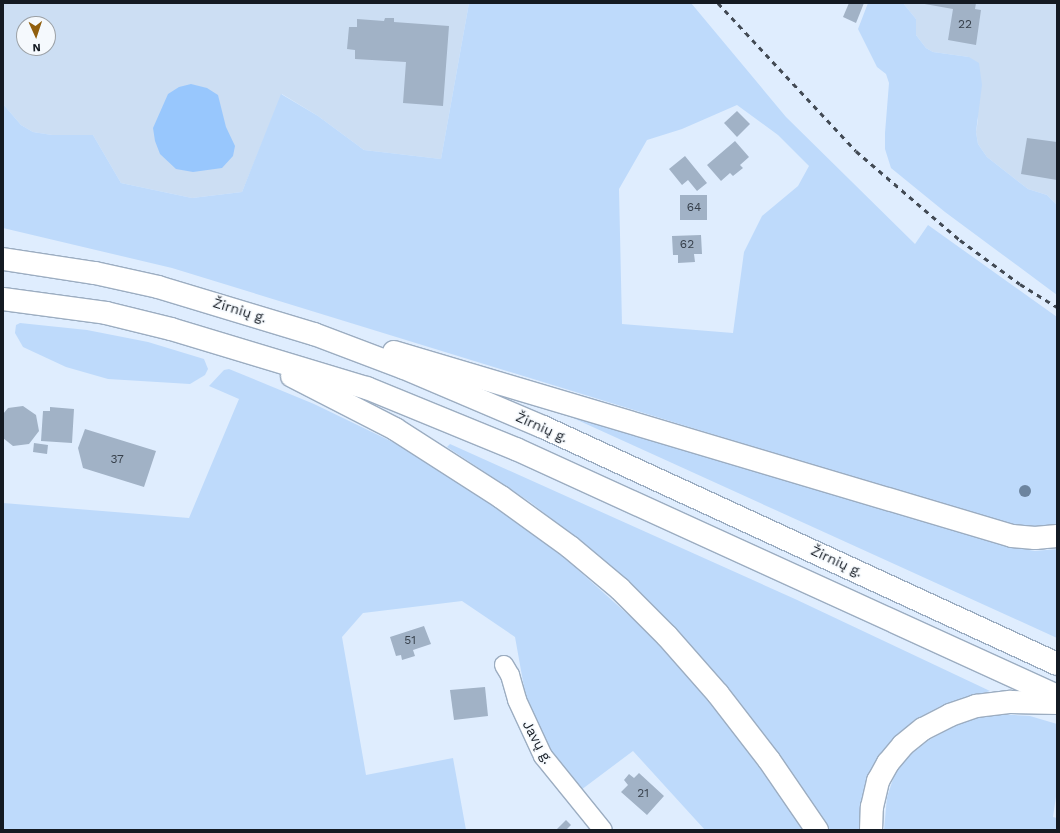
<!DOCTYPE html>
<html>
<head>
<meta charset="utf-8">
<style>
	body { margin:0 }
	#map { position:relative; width:1060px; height:833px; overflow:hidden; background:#dfedfe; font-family:"Work Sans",sans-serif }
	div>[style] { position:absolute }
	.built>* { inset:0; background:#ccdef3 }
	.green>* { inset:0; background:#bedafb }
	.water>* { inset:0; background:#98c7fd }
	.building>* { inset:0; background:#a1b2c6 }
	.roads { filter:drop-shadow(1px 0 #9cadc1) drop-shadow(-1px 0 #9cadc1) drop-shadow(0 1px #9cadc1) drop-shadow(0 -1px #9cadc1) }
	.minor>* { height:18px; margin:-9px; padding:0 9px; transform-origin:9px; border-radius:9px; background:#fff }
	.trunk>* { height:22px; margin:-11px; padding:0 11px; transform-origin:11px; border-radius:11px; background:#fff }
	.rail>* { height:3px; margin-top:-1.5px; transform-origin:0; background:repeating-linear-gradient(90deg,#424a54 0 5px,transparent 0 10px) }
	.trees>* { width:12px; height:12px; margin:-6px; border-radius:50%; background:#6c849f }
	span { translate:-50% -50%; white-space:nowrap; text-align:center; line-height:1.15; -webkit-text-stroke:3px #f5f9fd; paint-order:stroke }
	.number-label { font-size:12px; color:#37404b }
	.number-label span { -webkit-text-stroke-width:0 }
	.street-label { font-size:14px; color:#141a22 }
	.frame { position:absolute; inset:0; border:4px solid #141a22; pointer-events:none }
	.north { position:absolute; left:16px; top:16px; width:40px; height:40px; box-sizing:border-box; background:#f5f9fd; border:1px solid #9ba0a5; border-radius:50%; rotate:177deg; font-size:11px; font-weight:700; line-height:16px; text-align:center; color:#141a22 }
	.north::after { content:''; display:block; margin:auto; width:14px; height:18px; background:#915f0e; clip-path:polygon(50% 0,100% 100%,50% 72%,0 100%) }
</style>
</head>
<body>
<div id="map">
	<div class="built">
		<div style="clip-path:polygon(evenodd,3px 3px,469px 3px,441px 159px,364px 150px,318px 116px,282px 94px,242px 192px,192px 198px,121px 183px,93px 135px,52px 135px,33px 132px,21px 125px,3px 104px,3px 3px,24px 24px,48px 24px,48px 48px,24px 48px,24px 24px)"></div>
		<div style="clip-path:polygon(903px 3px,1057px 3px,1057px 205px,1047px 195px,1028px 189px,987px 157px,978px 144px,976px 132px,978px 120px,969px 57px,933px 52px,926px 48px,916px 35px,916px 19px)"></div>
	</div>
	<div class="green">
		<div style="clip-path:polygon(evenodd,469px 3px,691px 3px,786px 117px,915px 244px,928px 225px,1057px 317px,1057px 525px,1025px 527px,1008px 525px,172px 268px,3px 228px,3px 104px,21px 125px,33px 132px,52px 135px,93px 135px,121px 183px,192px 198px,242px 192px,281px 94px,318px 116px,364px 150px,441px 159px,469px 3px,737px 105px,778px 135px,809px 166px,798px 186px,762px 216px,744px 252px,733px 333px,622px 324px,619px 189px,647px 140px,682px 129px,737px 105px)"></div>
		<div style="clip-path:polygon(868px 3px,903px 3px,916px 19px,916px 35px,926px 48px,933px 52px,969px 57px,979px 63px,982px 85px,976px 132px,978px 144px,987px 157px,1028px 189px,1047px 195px,1057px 205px,1057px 295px,945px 212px,891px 168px,885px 149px,885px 133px,889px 83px,886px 74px,877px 67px,858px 29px)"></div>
		<div style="clip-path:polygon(20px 323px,87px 330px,148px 342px,204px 359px,208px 369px,205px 375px,190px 384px,108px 379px,66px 367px,23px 347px,15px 333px,16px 325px)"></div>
		<div style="clip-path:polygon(229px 369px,314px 404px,403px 447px,488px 499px,567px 560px,652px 636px,723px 718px,805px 830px,705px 830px,633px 751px,577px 793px,531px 726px,515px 637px,462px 601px,363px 613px,342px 637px,366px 775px,453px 758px,466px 830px,3px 830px,3px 503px,189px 518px,239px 399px,209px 386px,224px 370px)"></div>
		<div style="clip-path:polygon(551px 408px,1005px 546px,1035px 551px,1057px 549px,1057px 638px)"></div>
		<div style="clip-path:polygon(450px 444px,795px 599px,990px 691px,941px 706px,914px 720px,889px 746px,865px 791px,860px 812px,860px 830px,830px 830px,768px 741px,720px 680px,672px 625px,584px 544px,530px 502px,447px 447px)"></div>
		<div style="clip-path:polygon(998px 714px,1030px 716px,1057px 724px,1057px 790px,1053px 817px,1057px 818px,1057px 830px,884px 830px,887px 797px,895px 773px,910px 755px,929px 740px,956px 725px,971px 718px)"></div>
	</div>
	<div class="water">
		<div style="clip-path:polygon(191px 84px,207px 88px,218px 95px,226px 127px,235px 146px,233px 156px,222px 168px,193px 172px,176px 169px,160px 154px,155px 141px,153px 128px,168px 94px,179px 87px)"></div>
	</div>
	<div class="building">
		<div style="clip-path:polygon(849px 3px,864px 3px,856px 23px,843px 17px)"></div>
		<div style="clip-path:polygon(919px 3px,976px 3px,975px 9px,981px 10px,976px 45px,948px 40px,953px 9px)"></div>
		<div style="clip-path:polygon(385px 18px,394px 18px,394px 22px,449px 26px,443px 106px,403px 103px,406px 62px,355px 59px,355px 50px,347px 49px,349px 27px,357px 27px,357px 19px,384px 21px)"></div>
		<div style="clip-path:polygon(737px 111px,750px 124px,737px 137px,724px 123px)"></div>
		<div style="clip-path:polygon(1027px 138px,1057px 142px,1057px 180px,1021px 174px)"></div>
		<div style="clip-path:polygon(735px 141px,749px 157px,740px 165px,743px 168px,733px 176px,730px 173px,721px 181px,707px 165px)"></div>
		<div style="clip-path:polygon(685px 156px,707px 183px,697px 191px,688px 180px,682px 185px,669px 169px)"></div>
		<div style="clip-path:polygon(680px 195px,707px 195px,707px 220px,680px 220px)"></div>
		<div style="clip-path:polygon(701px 235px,702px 254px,694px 254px,695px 262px,678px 263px,678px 255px,673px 255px,672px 236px)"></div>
		<div style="clip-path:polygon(23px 406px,36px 415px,39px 431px,29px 444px,13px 446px,3px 438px,3px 414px,8px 408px)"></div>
		<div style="clip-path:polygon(50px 407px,74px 409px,72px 443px,41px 441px,43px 411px,50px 411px)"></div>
		<div style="clip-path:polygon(85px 429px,156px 451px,144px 487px,83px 468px,78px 448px)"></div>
		<div style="clip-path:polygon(34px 443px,48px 445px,47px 454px,33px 452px)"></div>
		<div style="clip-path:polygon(424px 626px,431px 644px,413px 650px,415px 656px,402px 660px,401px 655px,396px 656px,390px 637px)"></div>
		<div style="clip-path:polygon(485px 687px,488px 716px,454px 720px,450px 690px)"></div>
		<div style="clip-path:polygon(639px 773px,664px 796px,647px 815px,621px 792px,628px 785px,624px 780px,629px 774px,634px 778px)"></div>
		<div style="clip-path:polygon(566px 820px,571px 825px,566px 830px,556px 830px)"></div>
	</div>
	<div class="roads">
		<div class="minor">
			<div style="left:504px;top:665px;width:12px;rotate:59deg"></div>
			<div style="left:510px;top:675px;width:26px;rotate:74deg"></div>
			<div style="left:517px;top:700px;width:62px;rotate:65.1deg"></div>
			<div style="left:543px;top:756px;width:95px;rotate:51deg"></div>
		</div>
		<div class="trunk">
			<div style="left:3px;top:259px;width:93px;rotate:8.7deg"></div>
			<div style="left:95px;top:273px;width:65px;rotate:12.5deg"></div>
			<div style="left:158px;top:287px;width:163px;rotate:16.8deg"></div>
			<div style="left:314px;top:334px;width:96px;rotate:20.7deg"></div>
			<div style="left:404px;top:368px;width:151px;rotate:23deg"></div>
			<div style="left:543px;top:427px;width:566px;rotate:24.75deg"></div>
			<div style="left:3px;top:299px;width:104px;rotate:7.7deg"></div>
			<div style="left:106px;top:313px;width:67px;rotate:13.8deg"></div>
			<div style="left:171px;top:329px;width:205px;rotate:16.8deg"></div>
			<div style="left:367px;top:388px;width:161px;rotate:22.3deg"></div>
			<div style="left:516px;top:449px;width:595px;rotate:24.54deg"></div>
			<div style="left:394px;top:352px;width:645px;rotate:16.58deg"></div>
			<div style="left:1012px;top:536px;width:23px;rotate:5deg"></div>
			<div style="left:1035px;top:538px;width:22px;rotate:-5deg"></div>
			<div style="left:292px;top:376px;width:116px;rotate:27.2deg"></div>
			<div style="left:395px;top:429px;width:126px;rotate:32.7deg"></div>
			<div style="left:501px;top:497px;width:85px;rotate:35.9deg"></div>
			<div style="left:570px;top:547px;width:65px;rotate:40deg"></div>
			<div style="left:620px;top:589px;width:66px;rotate:45deg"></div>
			<div style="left:667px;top:636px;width:77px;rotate:48.7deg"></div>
			<div style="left:718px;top:694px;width:83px;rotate:52.3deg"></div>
			<div style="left:769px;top:760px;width:85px;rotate:55.6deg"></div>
			<div style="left:871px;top:830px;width:23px;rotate:-88deg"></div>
			<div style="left:872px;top:807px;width:27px;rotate:-77deg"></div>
			<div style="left:878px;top:781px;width:21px;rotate:-61deg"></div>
			<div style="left:888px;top:763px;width:23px;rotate:-50deg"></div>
			<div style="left:903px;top:745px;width:26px;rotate:-39deg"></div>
			<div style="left:923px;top:729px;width:30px;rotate:-27deg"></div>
			<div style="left:950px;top:715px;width:28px;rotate:-19deg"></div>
			<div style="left:976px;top:706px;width:35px;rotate:-7deg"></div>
			<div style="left:1011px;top:702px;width:46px;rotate:1.2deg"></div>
		</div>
	</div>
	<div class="rail">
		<div style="left:718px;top:3px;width:202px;rotate:47deg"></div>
		<div style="left:856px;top:151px;width:137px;rotate:40.6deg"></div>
		<div style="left:960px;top:240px;width:74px;rotate:36.3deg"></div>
		<div style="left:1020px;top:284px;width:44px;rotate:31.9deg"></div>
	</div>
	<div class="trees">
		<div style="left:1025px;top:491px"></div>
	</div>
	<div class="number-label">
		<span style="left:965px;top:25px">22</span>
		<span style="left:694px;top:208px">64</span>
		<span style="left:687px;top:245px">62</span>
		<span style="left:117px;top:460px">37</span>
		<span style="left:410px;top:641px">51</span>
		<span style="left:643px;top:794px">21</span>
	</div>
	<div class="street-label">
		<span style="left:240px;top:310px;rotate:17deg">Žirnių g.</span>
		<span style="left:542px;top:427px;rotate:24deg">Žirnių g.</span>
		<span style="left:837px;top:561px;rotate:25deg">Žirnių g.</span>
		<span style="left:538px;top:742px;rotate:61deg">Javų g.</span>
	</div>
	<div class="frame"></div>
	<div class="north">N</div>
</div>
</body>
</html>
